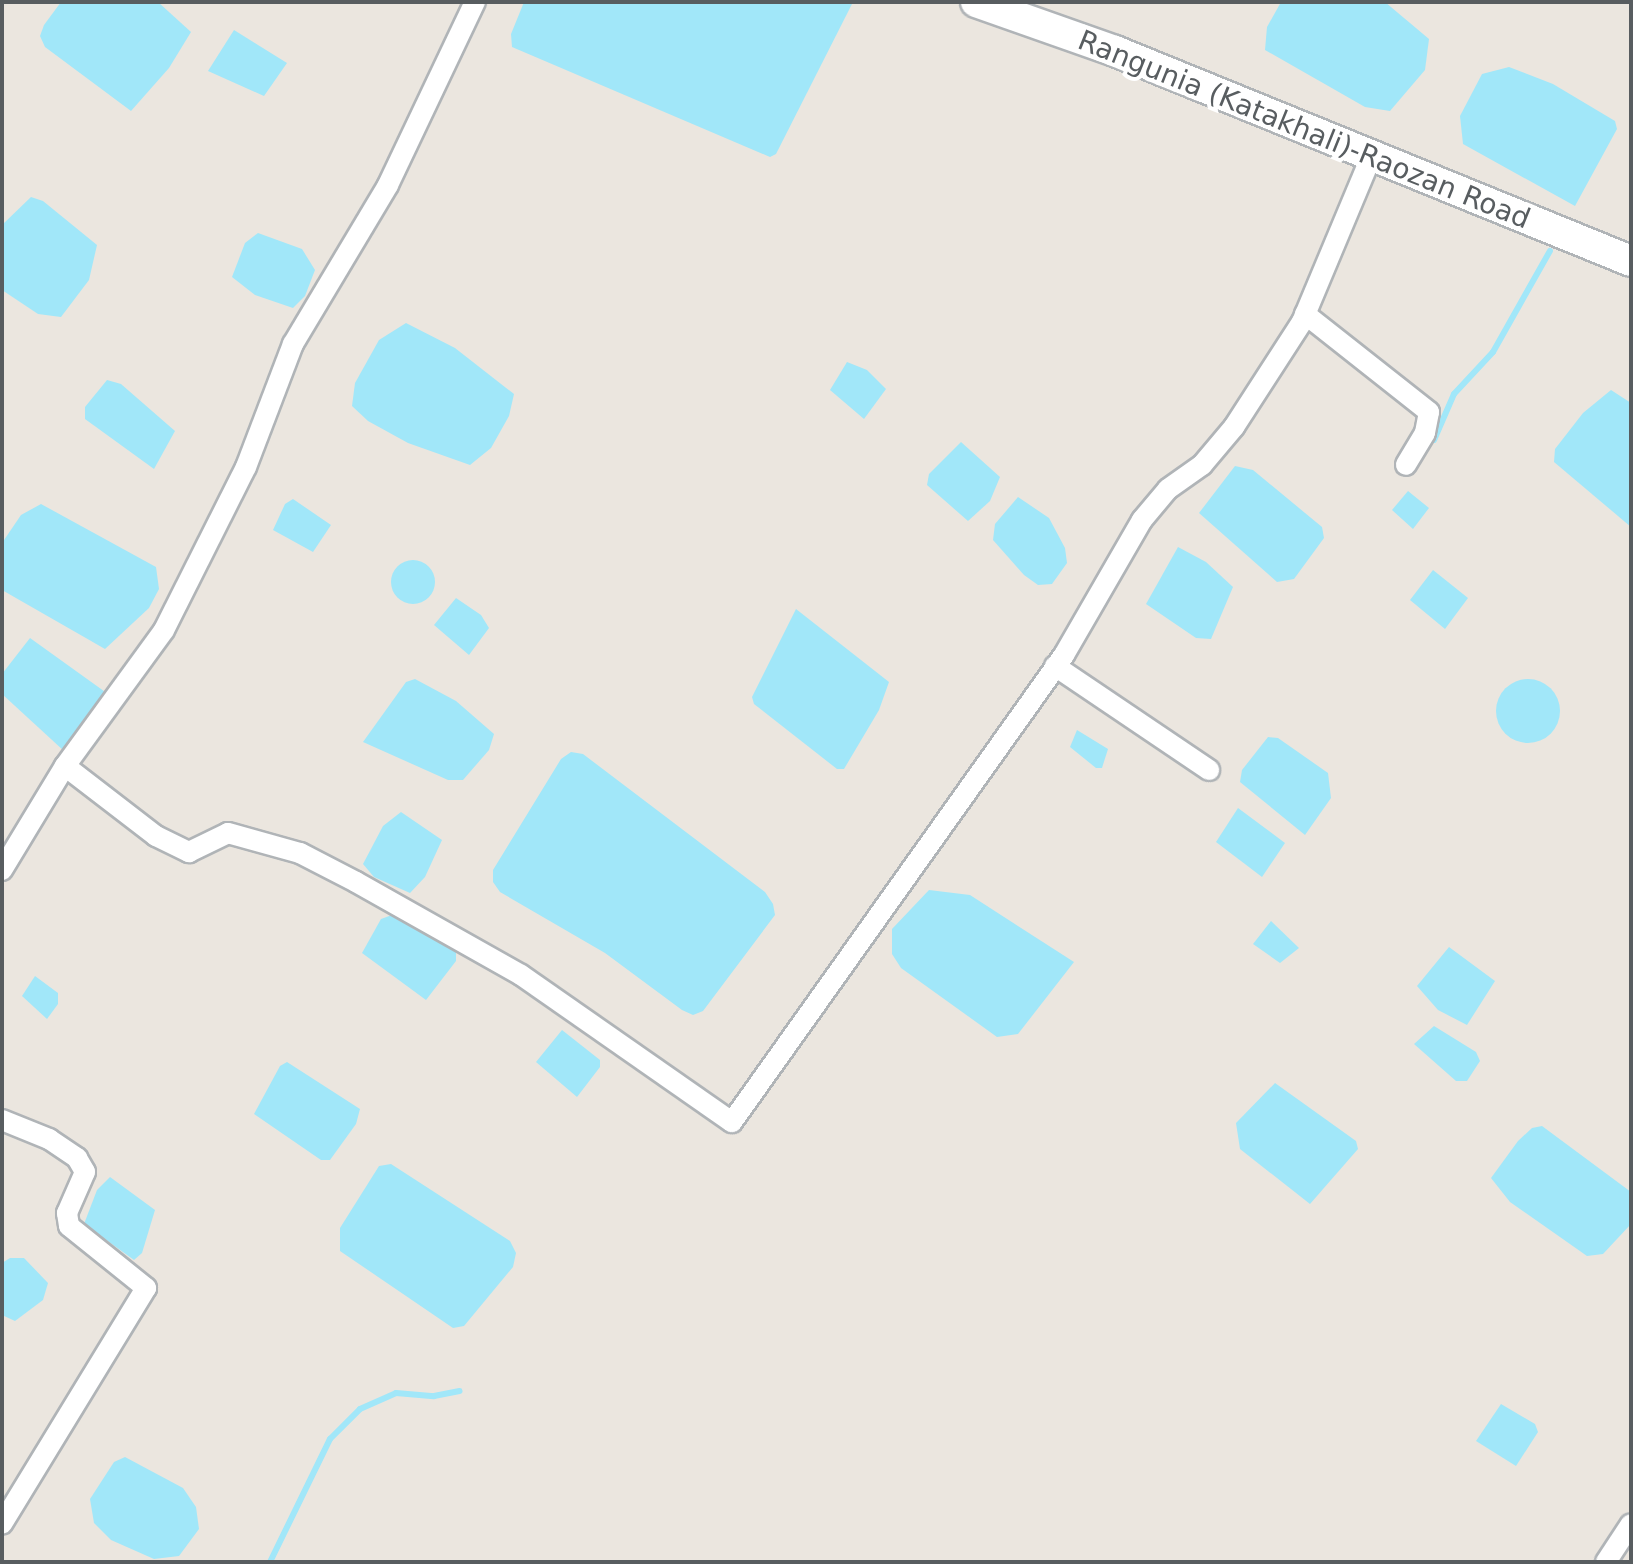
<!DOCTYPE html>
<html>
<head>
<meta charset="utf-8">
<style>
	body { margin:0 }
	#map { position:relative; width:1633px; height:1564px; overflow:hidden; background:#ebe6df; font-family:"DejaVu Sans",sans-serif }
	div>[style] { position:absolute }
	.water>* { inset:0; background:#a1e7f9 }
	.round { border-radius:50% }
	.stream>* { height:6px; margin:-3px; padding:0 3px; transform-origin:3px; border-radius:3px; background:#a1e7f9 }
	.roads { filter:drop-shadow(2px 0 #b0b4b7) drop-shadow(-2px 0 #b0b4b7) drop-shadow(0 2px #b0b4b7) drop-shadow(0 -2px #b0b4b7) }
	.street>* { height:20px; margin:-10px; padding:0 10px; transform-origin:10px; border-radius:10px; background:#fff }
	.secondary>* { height:30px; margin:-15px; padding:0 15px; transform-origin:15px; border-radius:15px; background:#fff }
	span { translate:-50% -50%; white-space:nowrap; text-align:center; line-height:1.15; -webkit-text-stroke:8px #fff; paint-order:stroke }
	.street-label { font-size:28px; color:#585d60 }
	.frame { position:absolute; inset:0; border:4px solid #585d60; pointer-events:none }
</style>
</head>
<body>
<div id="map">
	<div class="water">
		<div style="clip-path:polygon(61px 2px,158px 2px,191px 32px,169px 68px,131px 111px,45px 47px,40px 36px,44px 25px)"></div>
		<div style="clip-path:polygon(524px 2px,853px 2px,776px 154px,770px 157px,512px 47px,511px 34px)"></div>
		<div style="clip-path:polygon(1281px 2px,1385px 2px,1429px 39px,1425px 70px,1390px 111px,1365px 107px,1265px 50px,1267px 27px)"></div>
		<div style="clip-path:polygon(234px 30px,287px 63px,264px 96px,208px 71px)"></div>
		<div style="clip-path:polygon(1509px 67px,1553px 84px,1615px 121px,1617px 129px,1575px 206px,1463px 144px,1460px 116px,1482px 74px)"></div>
		<div style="clip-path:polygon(31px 197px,43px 201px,97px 245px,89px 280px,61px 317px,38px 314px,2px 290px,2px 225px)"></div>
		<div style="clip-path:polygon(258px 233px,302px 249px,315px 270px,305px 296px,293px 308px,255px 295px,232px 277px,245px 243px)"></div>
		<div style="clip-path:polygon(406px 323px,455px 348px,514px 394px,509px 416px,491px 448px,470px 465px,408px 443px,368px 421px,352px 406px,355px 383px,379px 340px)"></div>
		<div style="clip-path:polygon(847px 362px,867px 370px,886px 389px,864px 419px,830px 390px)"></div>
		<div style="clip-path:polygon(107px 380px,121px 384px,175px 431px,154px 469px,85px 419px,85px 407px)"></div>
		<div style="clip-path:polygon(1611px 390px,1631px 403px,1631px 527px,1554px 462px,1555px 449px,1583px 413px)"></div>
		<div style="clip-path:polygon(961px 442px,1000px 477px,990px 501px,968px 521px,927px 485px,929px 474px)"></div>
		<div style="clip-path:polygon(1235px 466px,1253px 470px,1322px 527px,1324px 538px,1294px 579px,1277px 582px,1199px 513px)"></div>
		<div style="clip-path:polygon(1408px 491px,1429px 508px,1413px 529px,1392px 510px)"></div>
		<div style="clip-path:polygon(1018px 497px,1049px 518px,1065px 548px,1067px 563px,1052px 584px,1038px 585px,1024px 575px,993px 540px,995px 524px)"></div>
		<div style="clip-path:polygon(293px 499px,331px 525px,313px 552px,273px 530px,285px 504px)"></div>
		<div style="clip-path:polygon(41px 504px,156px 567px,159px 589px,149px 608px,105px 649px,2px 590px,2px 543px,21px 515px)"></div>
		<div style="clip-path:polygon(1178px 547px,1206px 562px,1233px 587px,1211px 639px,1196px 638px,1146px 604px)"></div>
		<div class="round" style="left:391px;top:560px;width:44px;height:44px"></div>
		<div style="clip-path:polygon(1433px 570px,1468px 598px,1445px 629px,1410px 600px)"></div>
		<div style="clip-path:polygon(456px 598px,481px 615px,489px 628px,469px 655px,434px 625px)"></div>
		<div style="clip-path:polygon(796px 609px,889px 682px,879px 710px,844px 769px,837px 769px,754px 704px,752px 697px)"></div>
		<div style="clip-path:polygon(30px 638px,108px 694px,64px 751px,2px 694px,2px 674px)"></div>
		<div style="clip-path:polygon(415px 679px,456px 701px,494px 734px,489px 750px,463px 780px,448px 780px,363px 742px,406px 682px)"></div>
		<div class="round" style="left:1496px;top:679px;width:64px;height:64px"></div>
		<div style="clip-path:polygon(1077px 730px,1108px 749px,1102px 768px,1096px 768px,1070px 747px)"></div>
		<div style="clip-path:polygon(1268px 737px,1278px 738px,1328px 773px,1331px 798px,1305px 835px,1240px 782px,1242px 770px)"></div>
		<div style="clip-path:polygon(571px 752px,583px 754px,765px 892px,773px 904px,775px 915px,703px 1011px,693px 1015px,682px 1010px,605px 953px,500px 892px,493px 882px,493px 870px,561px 759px)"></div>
		<div style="clip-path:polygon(1238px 808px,1285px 843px,1262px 877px,1216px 842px)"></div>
		<div style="clip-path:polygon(401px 812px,442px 840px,425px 877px,410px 893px,374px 877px,363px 864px,383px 826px)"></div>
		<div style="clip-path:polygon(929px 890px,970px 895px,1074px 962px,1018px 1034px,997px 1037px,901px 968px,892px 954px,892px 929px)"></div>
		<div style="clip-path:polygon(392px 915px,456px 948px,456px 961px,426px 1000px,362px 953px,381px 919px)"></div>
		<div style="clip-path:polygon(1271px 921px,1299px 948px,1280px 963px,1253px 944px)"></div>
		<div style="clip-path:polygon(1449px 947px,1495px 981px,1467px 1025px,1438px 1010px,1417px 986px)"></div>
		<div style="clip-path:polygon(35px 976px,58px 993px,58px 1004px,47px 1019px,22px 996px)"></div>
		<div style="clip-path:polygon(1434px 1026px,1476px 1052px,1480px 1061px,1467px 1081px,1456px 1081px,1414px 1044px)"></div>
		<div style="clip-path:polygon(562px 1030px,600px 1060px,600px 1067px,577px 1097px,536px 1062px)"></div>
		<div style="clip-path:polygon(287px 1062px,360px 1109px,356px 1124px,330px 1160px,321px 1160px,254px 1114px,280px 1066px)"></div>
		<div style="clip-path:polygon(1275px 1083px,1356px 1141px,1358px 1149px,1310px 1204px,1240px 1149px,1236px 1123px)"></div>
		<div style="clip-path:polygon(1542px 1126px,1631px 1192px,1631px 1224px,1603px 1254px,1587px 1256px,1510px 1202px,1491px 1178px,1518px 1141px,1532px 1128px)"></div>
		<div style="clip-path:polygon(391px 1164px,510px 1241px,516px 1253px,513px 1267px,464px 1326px,453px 1328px,340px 1251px,340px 1228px,379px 1166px)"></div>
		<div style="clip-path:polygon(110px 1177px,155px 1210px,142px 1253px,134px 1260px,84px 1224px,97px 1190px)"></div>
		<div style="clip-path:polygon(10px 1258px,24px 1258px,48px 1283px,43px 1300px,15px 1321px,2px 1315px,2px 1263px)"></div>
		<div style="clip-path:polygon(1501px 1404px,1535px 1424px,1538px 1432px,1516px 1466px,1476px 1441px)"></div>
		<div style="clip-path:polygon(125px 1457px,183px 1488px,196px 1507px,199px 1529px,179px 1556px,154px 1559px,111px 1540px,94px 1523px,90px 1499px,114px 1462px)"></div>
	</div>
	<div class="stream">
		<div style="left:1434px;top:440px;width:50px;rotate:-66.5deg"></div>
		<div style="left:1454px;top:394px;width:57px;rotate:-47.1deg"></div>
		<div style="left:1493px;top:352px;width:116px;rotate:-60.6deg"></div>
		<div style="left:270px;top:1562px;width:137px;rotate:-64deg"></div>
		<div style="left:330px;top:1439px;width:42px;rotate:-45deg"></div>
		<div style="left:360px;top:1409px;width:39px;rotate:-24deg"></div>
		<div style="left:396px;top:1393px;width:38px;rotate:5deg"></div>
		<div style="left:434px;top:1396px;width:26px;rotate:-11deg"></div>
	</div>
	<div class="roads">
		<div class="street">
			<div style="left:1305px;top:314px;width:158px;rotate:38.3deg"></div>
			<div style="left:1429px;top:412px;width:21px;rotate:101deg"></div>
			<div style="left:1425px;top:433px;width:37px;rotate:121deg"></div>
			<div style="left:1055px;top:666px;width:186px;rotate:34deg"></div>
			<div style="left:65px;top:766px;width:115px;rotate:37.6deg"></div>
			<div style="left:156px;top:836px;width:37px;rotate:26deg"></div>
			<div style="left:189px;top:852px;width:43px;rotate:-26deg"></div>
			<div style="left:228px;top:833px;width:75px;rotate:15.5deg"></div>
			<div style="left:300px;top:853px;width:63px;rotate:27.4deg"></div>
			<div style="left:356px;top:882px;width:189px;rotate:29.4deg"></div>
			<div style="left:521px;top:975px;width:257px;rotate:34.9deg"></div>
			<div style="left:732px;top:1122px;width:573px;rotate:-54.59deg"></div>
			<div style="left:1064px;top:655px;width:156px;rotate:-60deg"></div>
			<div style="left:1142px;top:520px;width:40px;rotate:-50deg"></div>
			<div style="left:1168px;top:489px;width:42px;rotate:-35.2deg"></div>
			<div style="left:1202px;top:465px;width:50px;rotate:-49.9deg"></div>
			<div style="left:1234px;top:427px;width:125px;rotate:-57.1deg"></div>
			<div style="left:1302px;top:322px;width:181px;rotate:-67.3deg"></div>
			<div style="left:2px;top:870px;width:122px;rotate:-58.8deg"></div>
			<div style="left:65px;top:766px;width:168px;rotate:-53.9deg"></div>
			<div style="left:164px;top:630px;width:182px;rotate:-63.3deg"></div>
			<div style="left:246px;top:467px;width:132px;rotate:-69.1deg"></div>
			<div style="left:293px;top:344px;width:185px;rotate:-59.1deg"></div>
			<div style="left:388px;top:185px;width:203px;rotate:-64.6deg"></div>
			<div style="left:2px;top:1120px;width:51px;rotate:22deg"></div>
			<div style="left:49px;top:1139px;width:34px;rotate:34deg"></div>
			<div style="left:77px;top:1158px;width:16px;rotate:60deg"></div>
			<div style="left:85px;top:1172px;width:45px;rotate:113.7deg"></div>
			<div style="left:67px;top:1213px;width:13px;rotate:81deg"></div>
			<div style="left:69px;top:1226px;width:99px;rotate:38.8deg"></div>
			<div style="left:146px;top:1288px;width:276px;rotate:121.4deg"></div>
			<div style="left:1606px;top:1562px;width:45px;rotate:-56.7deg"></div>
		</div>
		<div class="secondary">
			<div style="left:976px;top:2px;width:147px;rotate:19.4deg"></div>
			<div style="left:1115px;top:51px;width:557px;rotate:22.15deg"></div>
		</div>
	</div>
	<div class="street-label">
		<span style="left:1304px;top:130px;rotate:22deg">Rangunia (Katakhali)-Raozan Road</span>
	</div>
	<div class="frame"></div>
</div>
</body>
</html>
